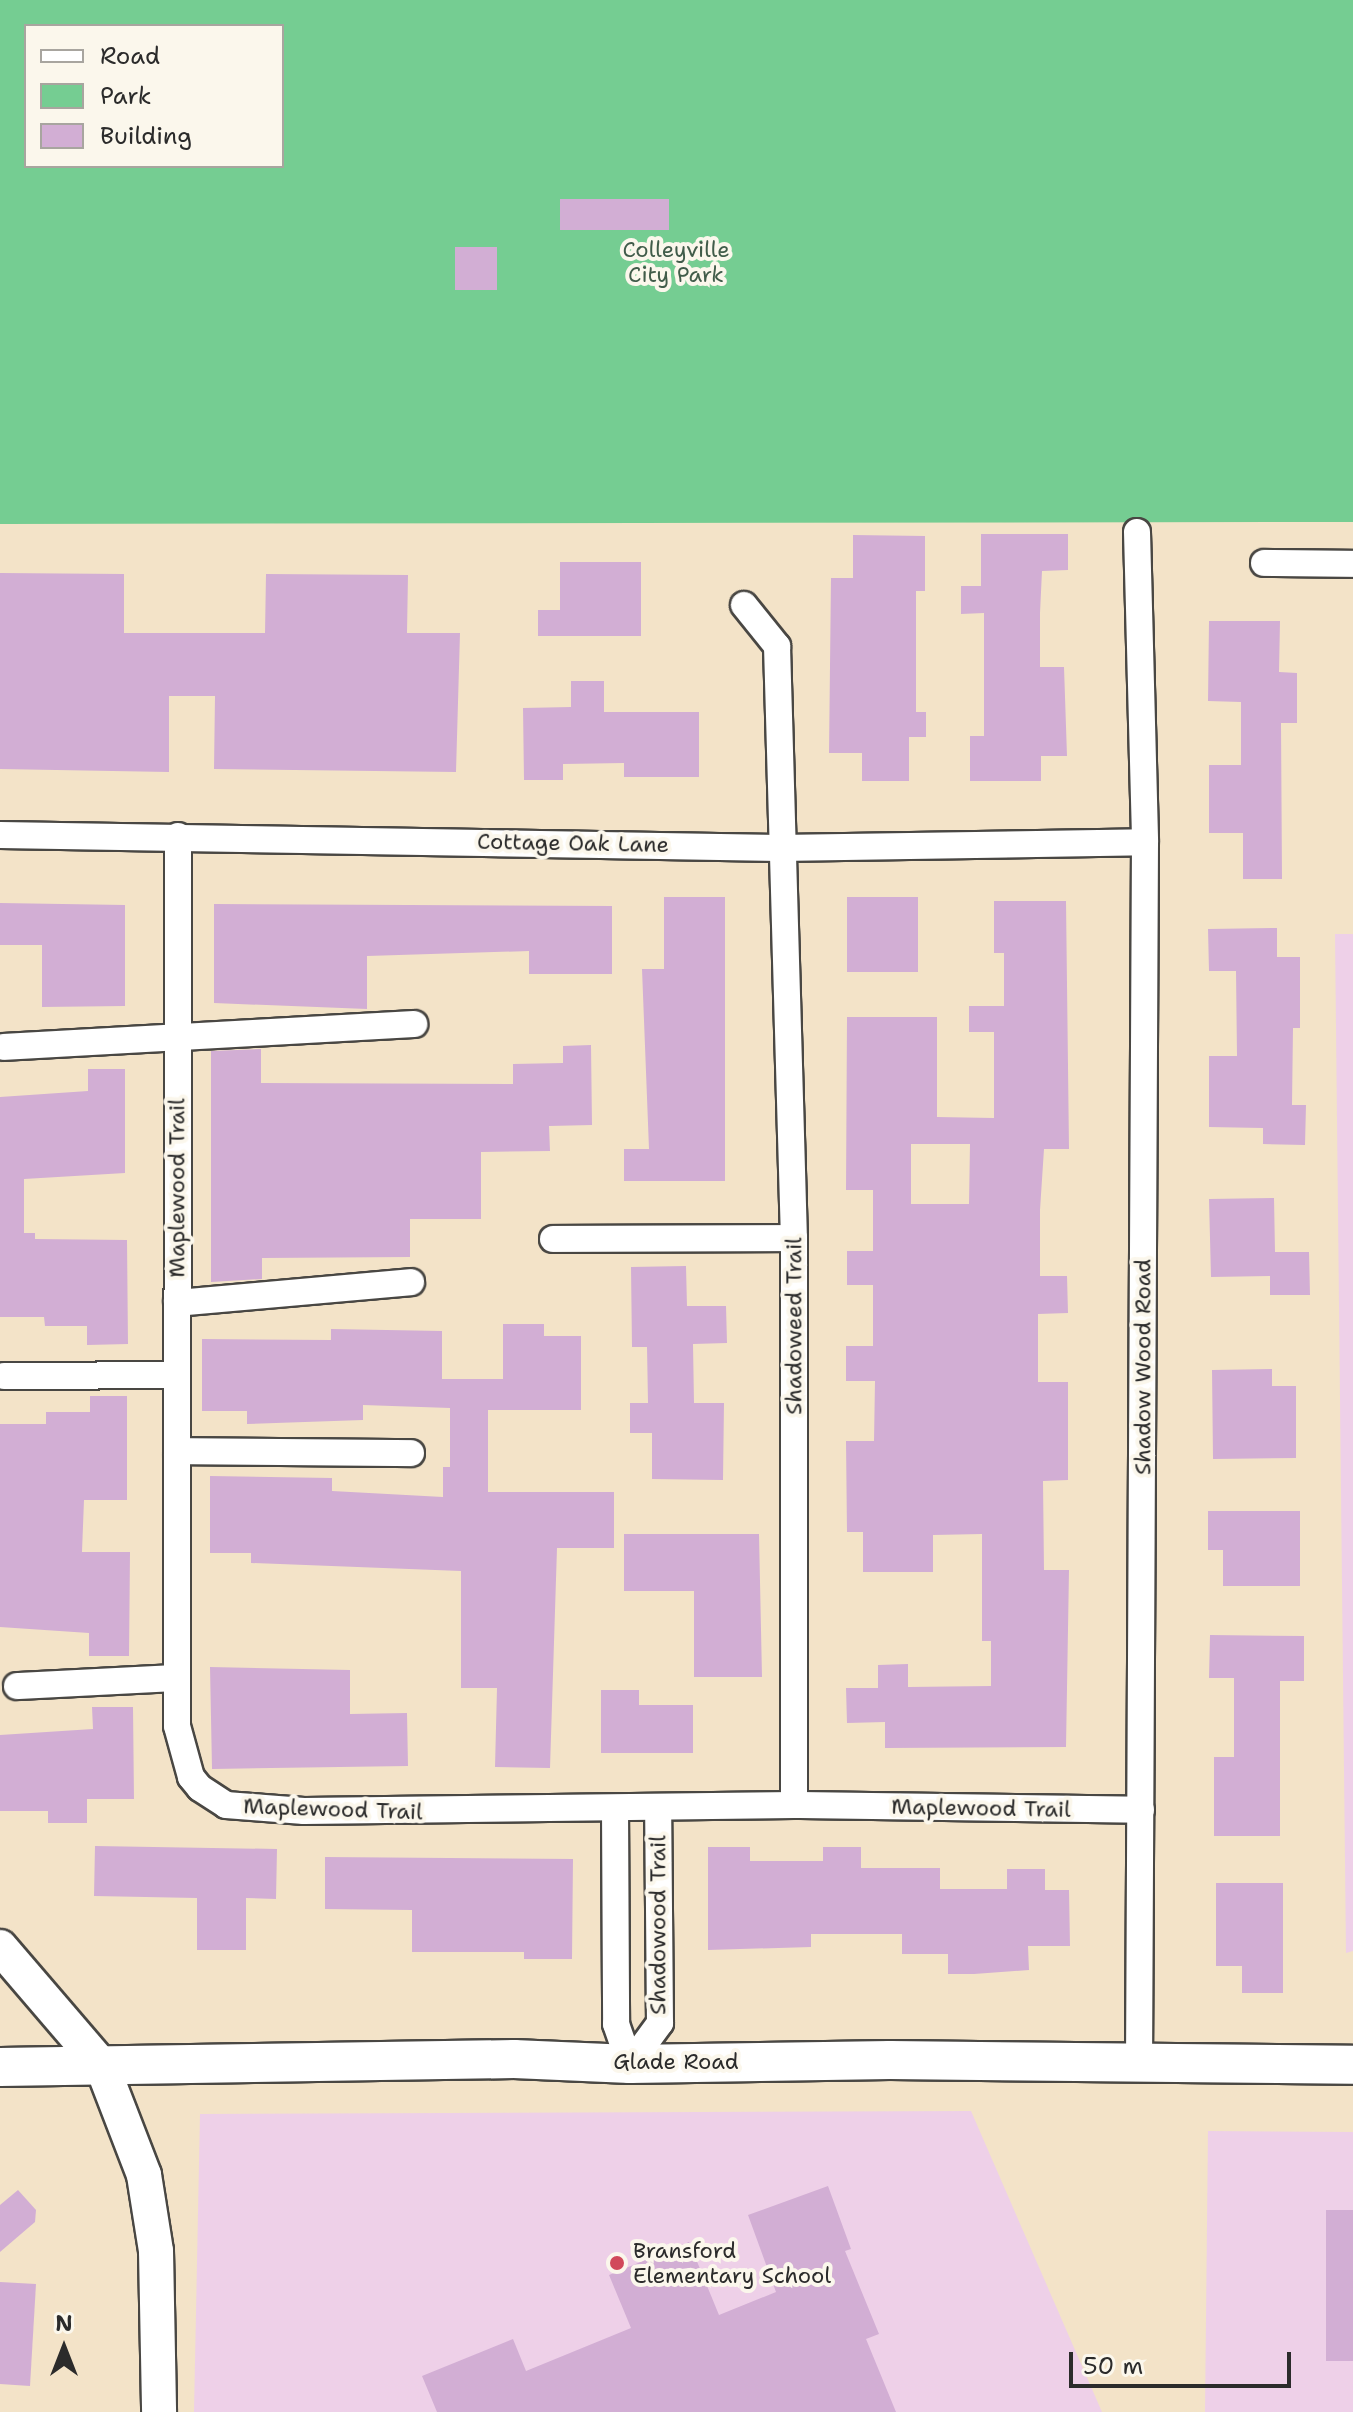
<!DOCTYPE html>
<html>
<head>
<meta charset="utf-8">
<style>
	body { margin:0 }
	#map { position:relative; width:1353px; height:2412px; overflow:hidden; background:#f3e3c8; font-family:"Shantell Sans",sans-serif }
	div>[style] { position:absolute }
	.built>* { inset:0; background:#eed0e8 }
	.green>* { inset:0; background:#75cd92 }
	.building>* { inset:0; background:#d2aed4 }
	.roads { filter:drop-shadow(2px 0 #494743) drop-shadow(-2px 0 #494743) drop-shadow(0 2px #494743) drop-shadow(0 -2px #494743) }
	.minor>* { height:26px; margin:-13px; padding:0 13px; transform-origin:13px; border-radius:13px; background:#fff }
	.tertiary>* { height:34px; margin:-17px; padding:0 17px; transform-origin:17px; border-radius:17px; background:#fff }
	.secondary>* { height:38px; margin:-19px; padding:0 19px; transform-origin:19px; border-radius:19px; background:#fff }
	.dots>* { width:22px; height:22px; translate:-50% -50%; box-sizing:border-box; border:4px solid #fbf7ec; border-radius:50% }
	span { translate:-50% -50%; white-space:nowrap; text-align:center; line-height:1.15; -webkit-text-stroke:8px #fbf7ec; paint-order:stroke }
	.park-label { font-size:22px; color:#415c4a }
	.street-label { font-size:22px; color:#2b2b2b }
	.poi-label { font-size:22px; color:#2b2b2b }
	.left { translate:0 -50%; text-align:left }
	.legend { position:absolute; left:24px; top:24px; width:260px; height:144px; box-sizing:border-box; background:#fbf7ec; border:2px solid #a8a59f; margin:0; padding:10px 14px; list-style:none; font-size:24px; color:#2b2b2b }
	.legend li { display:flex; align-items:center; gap:16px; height:40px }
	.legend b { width:40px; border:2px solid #a8a59f }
	.north { position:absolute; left:24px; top:2308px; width:80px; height:80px; -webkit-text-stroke:6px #fbf7ec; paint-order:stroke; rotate:0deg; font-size:22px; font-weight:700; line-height:32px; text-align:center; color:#2b2b2b }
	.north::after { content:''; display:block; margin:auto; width:28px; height:36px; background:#2b2b2b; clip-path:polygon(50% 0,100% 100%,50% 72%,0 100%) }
	.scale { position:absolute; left:1069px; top:2352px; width:222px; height:36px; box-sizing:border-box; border:4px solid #2b2b2b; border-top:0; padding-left:10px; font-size:24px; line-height:28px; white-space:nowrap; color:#2b2b2b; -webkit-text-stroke:6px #fbf7ec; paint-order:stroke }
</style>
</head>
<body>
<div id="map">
	<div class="built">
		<div style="clip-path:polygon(1335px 934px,1353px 934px,1353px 1951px,1346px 1953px)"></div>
		<div style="clip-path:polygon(971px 2111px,1102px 2412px,194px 2412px,200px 2114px)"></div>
		<div style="clip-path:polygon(1208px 2131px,1353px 2132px,1353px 2412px,1205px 2412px)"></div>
	</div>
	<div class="green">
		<div style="clip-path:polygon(evenodd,0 0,1353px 0,1353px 522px,0 524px,0 0,26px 26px,282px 26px,282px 166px,26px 166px,26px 26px)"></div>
	</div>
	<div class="building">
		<div style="clip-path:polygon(560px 199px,669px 199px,669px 230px,560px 230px)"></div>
		<div style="clip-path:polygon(455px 247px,497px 247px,497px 290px,455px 290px)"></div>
		<div style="clip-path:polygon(981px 534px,1068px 534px,1068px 570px,1042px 571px,1040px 613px,1040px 667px,1064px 667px,1067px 756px,1041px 756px,1041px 781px,970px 781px,970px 736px,984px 736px,984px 613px,961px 614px,961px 586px,981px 586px)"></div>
		<div style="clip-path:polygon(853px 535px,925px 536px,925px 591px,916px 591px,916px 712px,926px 712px,926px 737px,909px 737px,909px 781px,862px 781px,862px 753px,829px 753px,831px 578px,853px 578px)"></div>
		<div style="clip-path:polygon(560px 562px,641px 562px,641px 636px,538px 636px,538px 610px,560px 610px)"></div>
		<div style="clip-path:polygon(0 573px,124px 574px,124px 633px,265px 633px,266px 574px,408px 575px,407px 633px,460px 633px,456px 772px,214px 769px,215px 696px,169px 696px,169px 772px,0 769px)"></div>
		<div style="clip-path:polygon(1209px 621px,1280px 621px,1279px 672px,1297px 673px,1297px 723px,1281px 723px,1282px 879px,1243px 879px,1243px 833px,1209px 833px,1209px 765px,1241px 765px,1241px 702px,1208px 701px)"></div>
		<div style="clip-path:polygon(571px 681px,604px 681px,604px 712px,699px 712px,699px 777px,624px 777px,624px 763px,563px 764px,563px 780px,524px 780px,523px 708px,571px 707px)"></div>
		<div style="clip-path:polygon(664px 897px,725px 897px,725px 1181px,624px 1181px,624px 1149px,649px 1149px,642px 969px,664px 969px)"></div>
		<div style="clip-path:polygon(847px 897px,918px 897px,918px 972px,847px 972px)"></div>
		<div style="clip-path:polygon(evenodd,994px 901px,1066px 901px,1069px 1149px,1044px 1149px,1040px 1210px,1040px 1276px,1067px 1276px,1068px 1313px,1038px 1314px,1038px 1382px,1068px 1382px,1068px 1480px,1043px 1481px,1044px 1570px,1069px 1570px,1066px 1747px,885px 1748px,885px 1722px,847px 1723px,846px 1688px,878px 1688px,878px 1665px,908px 1664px,908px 1687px,991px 1686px,991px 1641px,982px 1641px,982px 1534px,933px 1535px,933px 1572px,863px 1572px,863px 1532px,847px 1532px,846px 1441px,874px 1441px,875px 1381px,846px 1381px,846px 1346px,873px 1346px,873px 1285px,847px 1285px,847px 1251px,873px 1251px,873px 1190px,846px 1190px,847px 1017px,937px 1017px,937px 1117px,994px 1118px,994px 1032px,969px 1032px,969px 1006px,1004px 1006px,1004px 953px,994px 953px,994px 901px,911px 1144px,970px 1144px,969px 1204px,911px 1204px,911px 1144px)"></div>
		<div style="clip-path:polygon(0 903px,125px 905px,125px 1006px,42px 1007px,42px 945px,0 945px)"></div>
		<div style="clip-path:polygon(214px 904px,612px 906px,612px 974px,529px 974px,529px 951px,367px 956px,367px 1009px,214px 1003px)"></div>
		<div style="clip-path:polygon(1277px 928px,1277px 957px,1300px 957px,1300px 1028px,1293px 1028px,1292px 1105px,1306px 1105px,1305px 1145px,1263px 1144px,1263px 1128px,1209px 1127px,1209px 1056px,1237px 1056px,1236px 971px,1209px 971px,1208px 929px)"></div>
		<div style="clip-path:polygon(591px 1045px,592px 1125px,549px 1126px,550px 1151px,481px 1152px,481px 1219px,410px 1219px,410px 1257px,262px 1258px,262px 1279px,211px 1282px,211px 1051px,261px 1049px,261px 1083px,513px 1084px,513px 1064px,563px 1063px,563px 1046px)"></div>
		<div style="clip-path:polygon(88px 1069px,125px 1069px,125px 1173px,24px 1179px,24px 1233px,35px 1233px,35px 1239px,127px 1240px,128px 1344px,87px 1345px,87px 1326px,45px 1326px,44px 1317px,0 1317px,0 1097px,88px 1091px)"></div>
		<div style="clip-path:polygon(1274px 1198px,1275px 1252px,1309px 1252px,1310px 1295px,1270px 1295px,1270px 1276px,1211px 1277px,1209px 1199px)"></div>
		<div style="clip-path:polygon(686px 1266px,687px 1306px,726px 1306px,727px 1343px,693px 1344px,694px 1403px,724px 1403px,723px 1480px,652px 1479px,652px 1433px,630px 1433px,630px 1403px,648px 1403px,647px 1347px,632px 1347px,631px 1267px)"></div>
		<div style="clip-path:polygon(503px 1324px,544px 1324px,544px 1336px,581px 1336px,581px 1410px,488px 1410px,488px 1492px,614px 1492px,614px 1548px,557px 1548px,550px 1768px,495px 1767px,497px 1688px,461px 1688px,461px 1571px,251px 1563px,251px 1553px,210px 1553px,210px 1476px,332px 1478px,332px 1491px,443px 1497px,443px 1467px,450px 1467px,450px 1408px,363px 1405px,363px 1420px,247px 1424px,247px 1411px,202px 1411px,202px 1339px,331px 1340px,331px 1329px,442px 1331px,442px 1379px,503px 1379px)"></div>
		<div style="clip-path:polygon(1272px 1369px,1272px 1386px,1296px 1386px,1296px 1458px,1213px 1459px,1212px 1370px)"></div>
		<div style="clip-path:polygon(90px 1396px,127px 1396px,127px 1500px,84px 1500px,82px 1552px,130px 1552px,129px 1656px,89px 1656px,89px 1633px,0 1627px,0 1424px,46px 1424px,46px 1412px,90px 1412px)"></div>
		<div style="clip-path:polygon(1208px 1511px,1300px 1511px,1300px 1586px,1223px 1586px,1223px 1550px,1208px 1550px)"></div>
		<div style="clip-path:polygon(624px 1534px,759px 1534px,762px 1677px,694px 1677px,694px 1591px,624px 1591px)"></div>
		<div style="clip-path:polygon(1210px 1635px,1304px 1636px,1304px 1681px,1280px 1681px,1280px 1836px,1214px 1836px,1214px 1757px,1234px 1757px,1234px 1678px,1209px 1678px)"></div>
		<div style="clip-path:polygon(210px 1667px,350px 1670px,350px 1714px,407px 1713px,408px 1766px,212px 1769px)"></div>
		<div style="clip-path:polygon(601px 1690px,639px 1690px,639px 1705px,693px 1705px,693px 1753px,601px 1753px)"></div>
		<div style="clip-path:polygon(92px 1707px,133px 1707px,134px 1799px,87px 1799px,87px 1823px,48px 1823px,48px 1811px,0 1811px,0 1735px,93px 1729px)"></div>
		<div style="clip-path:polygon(95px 1846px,277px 1849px,276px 1899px,246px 1898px,246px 1950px,197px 1950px,197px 1898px,94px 1896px)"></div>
		<div style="clip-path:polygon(708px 1847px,750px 1847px,750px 1861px,823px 1861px,823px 1847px,861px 1847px,861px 1868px,940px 1868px,940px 1889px,1007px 1889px,1007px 1869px,1045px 1869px,1045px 1890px,1069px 1890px,1070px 1946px,1028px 1946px,1029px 1970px,974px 1974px,948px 1974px,948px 1954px,902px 1954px,902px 1934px,811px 1934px,811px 1947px,708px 1950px)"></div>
		<div style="clip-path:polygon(325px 1857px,573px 1859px,572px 1959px,524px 1959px,524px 1952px,412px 1952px,412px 1910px,325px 1909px)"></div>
		<div style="clip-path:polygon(1216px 1883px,1283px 1883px,1283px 1993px,1242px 1993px,1242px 1966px,1216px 1966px)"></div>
		<div style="clip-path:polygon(828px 2186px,851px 2249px,845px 2251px,879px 2334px,866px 2339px,896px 2412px,437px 2412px,422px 2376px,513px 2339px,526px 2371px,631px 2328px,609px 2275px,689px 2242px,719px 2315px,776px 2292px,748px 2215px)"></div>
		<div style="clip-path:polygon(18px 2190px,36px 2210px,35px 2222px,0 2252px,0 2205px)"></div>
		<div style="clip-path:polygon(1326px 2210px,1353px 2210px,1353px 2361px,1326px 2361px)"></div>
		<div style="clip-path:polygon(0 2282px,36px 2284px,30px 2386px,0 2384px)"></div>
	</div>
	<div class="roads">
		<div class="minor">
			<div style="left:1137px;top:532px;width:310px;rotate:88.5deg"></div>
			<div style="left:1145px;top:842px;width:1219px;rotate:90.28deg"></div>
			<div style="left:1264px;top:563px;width:89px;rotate:0.6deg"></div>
			<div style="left:744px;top:605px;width:53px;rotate:51.2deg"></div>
			<div style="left:777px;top:646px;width:592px;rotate:88.36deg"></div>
			<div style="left:794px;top:1238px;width:567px;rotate:90deg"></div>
			<div style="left:0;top:835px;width:779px;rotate:0.96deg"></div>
			<div style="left:779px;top:848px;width:366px;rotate:-0.9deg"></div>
			<div style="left:178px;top:836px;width:890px;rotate:90.06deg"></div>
			<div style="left:177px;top:1726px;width:53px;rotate:74.6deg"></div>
			<div style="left:191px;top:1777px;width:14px;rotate:51deg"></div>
			<div style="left:200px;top:1788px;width:31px;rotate:33deg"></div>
			<div style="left:226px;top:1805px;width:78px;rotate:4.4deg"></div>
			<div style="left:304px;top:1811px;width:490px;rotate:-0.7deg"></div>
			<div style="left:794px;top:1805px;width:347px;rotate:0.8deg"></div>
			<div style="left:4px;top:1047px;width:411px;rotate:-3.2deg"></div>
			<div style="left:553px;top:1239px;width:241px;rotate:-0.2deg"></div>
			<div style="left:177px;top:1303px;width:235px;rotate:-5.1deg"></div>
			<div style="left:4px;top:1376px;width:173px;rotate:-0.3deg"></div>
			<div style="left:177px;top:1451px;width:234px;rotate:0.5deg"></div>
			<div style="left:17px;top:1686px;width:160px;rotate:-2.9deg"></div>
			<div style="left:615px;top:1808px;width:216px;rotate:89.7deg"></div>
			<div style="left:616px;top:2024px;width:42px;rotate:70.7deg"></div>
			<div style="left:630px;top:2064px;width:51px;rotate:-53.8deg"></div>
			<div style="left:660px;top:2023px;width:216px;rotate:-90.5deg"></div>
		</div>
		<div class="tertiary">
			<div style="left:0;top:1947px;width:157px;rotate:49.4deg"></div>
			<div style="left:102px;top:2066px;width:117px;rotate:68.9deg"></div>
			<div style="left:144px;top:2175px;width:77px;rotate:81deg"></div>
			<div style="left:156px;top:2251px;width:161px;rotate:88.9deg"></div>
		</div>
		<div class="secondary">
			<div style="left:0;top:2067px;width:514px;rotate:-0.89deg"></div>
			<div style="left:514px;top:2059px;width:116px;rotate:2.5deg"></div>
			<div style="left:630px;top:2064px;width:260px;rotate:-0.9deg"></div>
			<div style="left:890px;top:2060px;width:463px;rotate:0.6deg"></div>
		</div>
	</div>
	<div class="dots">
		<div style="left:617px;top:2263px;background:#d1495b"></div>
	</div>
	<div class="park-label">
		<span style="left:676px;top:262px">Colleyville<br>City Park</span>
	</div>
	<div class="street-label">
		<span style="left:573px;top:843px;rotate:1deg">Cottage Oak Lane</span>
		<span style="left:177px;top:1188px;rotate:-90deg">Maplewood Trail</span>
		<span style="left:794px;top:1326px;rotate:-90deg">Shadoweed Trail</span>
		<span style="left:1143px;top:1367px;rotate:-90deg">Shadow Wood Road</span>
		<span style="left:981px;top:1808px;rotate:1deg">Maplewood Trail</span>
		<span style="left:333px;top:1809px;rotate:2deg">Maplewood Trail</span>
		<span style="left:658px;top:1925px;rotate:-90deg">Shadowood Trail</span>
		<span style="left:676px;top:2062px">Glade Road</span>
	</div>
	<div class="poi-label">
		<span class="left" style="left:633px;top:2263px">Bransford<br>Elementary School</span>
	</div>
	<ul class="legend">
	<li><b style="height:10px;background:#fff"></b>Road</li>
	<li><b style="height:22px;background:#75cd92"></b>Park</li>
	<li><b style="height:22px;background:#d2aed4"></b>Building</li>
	</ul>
	<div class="north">N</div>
	<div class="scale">50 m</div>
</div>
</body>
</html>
